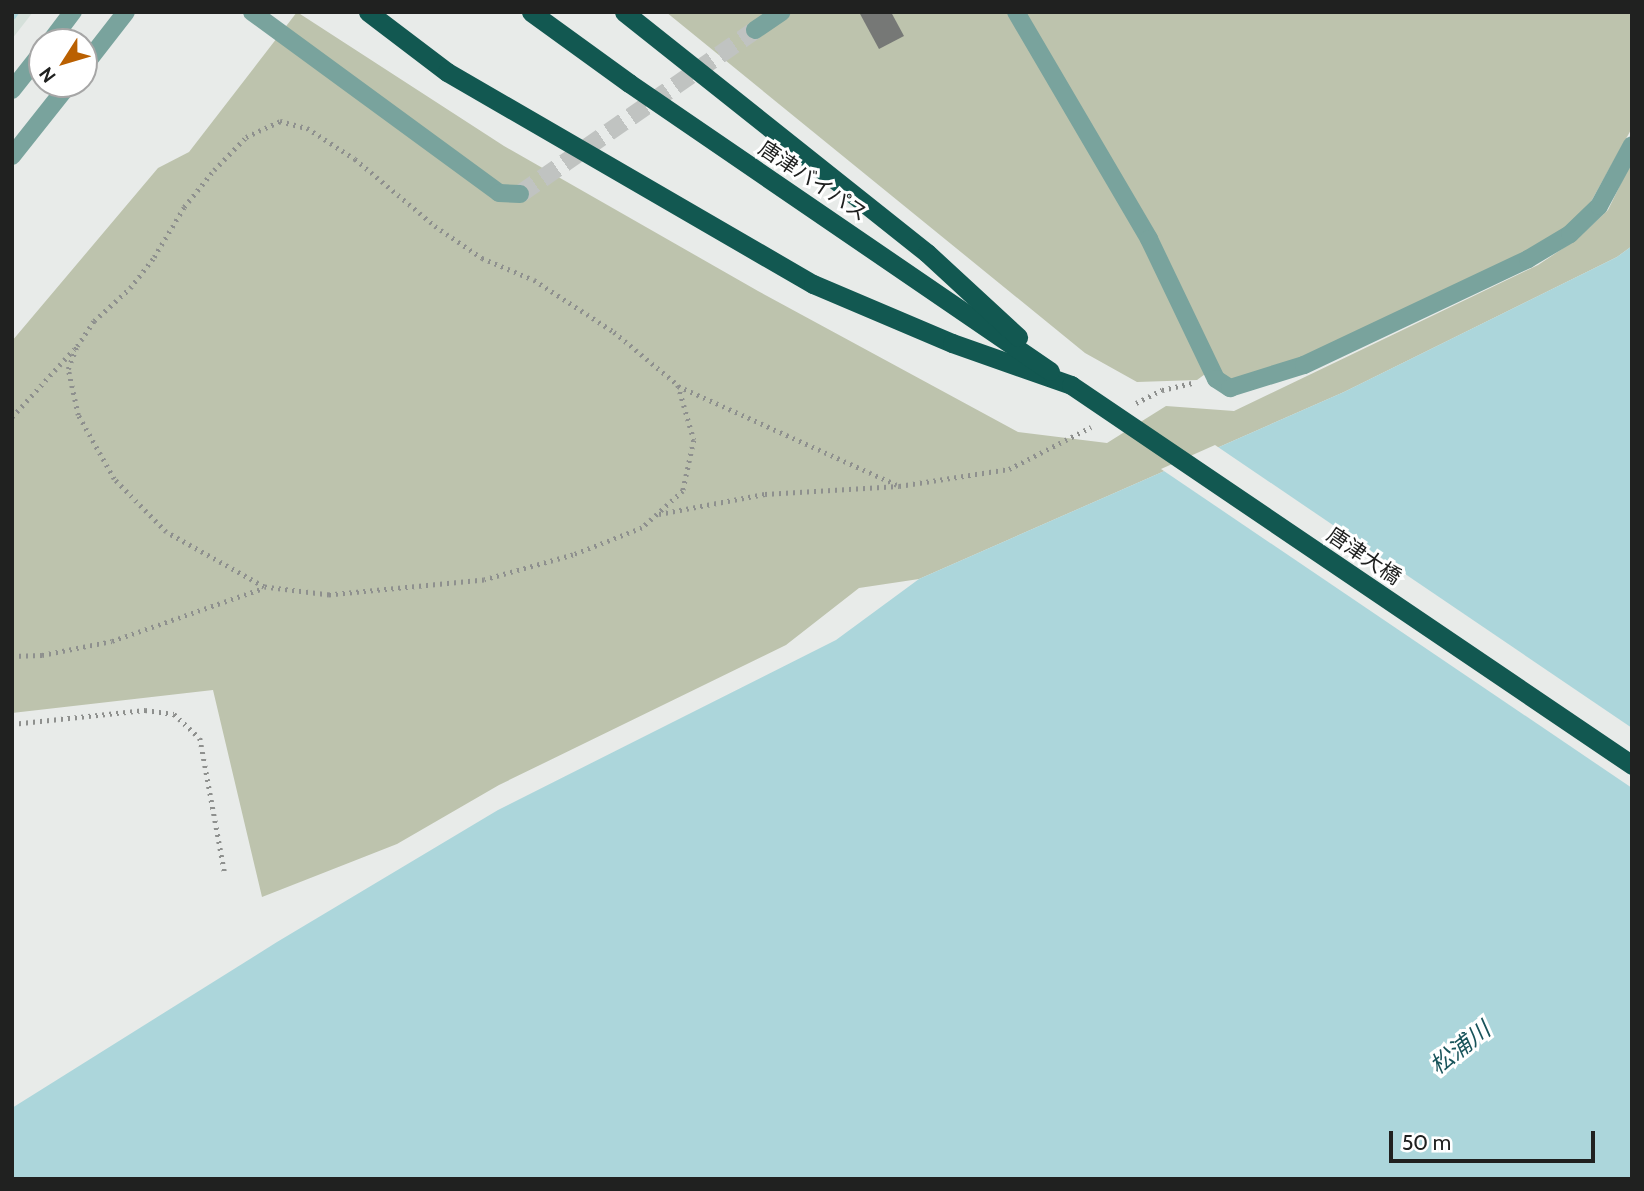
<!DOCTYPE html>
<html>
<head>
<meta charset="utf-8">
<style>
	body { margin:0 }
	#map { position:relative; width:1644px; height:1191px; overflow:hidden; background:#e8ebe9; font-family:Cabin,"Noto Sans JP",sans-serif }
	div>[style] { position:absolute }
	.built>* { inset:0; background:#d5e0da }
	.green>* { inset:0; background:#bdc3ad }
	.water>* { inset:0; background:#acd6db }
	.pier>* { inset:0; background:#e8ebe9 }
	.stream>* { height:8px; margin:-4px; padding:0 4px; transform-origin:4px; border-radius:4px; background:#acd6db }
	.building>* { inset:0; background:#767876 }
	.minor-tunnel>* { height:18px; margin-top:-9px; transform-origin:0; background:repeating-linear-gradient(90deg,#c0c3c1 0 18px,transparent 0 27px) }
	.path>* { height:4.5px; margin-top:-2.25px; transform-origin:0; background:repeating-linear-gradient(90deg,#8e908e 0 2px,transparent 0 7px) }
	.minor>* { height:18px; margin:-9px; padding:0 9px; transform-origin:9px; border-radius:9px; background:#79a39d }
	.tertiary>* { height:18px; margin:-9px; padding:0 9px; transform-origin:9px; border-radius:9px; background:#79a39d }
	.trunk>* { height:19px; margin:-9.5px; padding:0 9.5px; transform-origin:9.5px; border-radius:9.5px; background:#125851 }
	.trunk-bridge>* { height:19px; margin:-9.5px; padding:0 9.5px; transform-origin:9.5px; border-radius:9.5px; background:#125851 }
	span { translate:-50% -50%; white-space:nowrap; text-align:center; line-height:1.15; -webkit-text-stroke:6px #fff; paint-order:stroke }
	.street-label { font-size:21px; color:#202120 }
	.water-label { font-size:23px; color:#19545b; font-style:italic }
	.frame { position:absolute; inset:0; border:14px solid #202120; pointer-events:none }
	.north { position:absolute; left:28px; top:28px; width:70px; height:70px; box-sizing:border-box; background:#fff; border:2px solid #a6a6a6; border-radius:50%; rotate:233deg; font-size:19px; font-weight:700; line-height:28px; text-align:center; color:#202120 }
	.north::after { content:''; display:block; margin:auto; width:24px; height:32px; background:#ba6001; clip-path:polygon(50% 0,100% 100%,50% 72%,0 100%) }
	.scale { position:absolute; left:1389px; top:1131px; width:206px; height:32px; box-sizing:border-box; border:4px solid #202120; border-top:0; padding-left:9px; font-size:21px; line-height:24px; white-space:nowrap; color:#202120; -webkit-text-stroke:5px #fff; paint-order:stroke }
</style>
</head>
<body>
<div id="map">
	<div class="built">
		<div style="clip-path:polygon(12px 12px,33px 12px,12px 39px)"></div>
	</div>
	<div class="green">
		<div style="clip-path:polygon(297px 12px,504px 146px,758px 291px,1018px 432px,1107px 443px,1166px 406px,1234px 411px,1538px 265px,1577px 239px,1608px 210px,1632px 161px,1632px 246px,1617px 257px,1344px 392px,919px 579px,859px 588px,786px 645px,499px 785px,397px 844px,262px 897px,213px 690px,12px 713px,12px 341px,158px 168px,189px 152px)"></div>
		<div style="clip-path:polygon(666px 12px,1632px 12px,1632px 128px,1588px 207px,1566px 228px,1528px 254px,1298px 359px,1233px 381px,1212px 369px,1197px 380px,1137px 382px,1085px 353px)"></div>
	</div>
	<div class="water">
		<div style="clip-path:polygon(1632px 246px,1632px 1179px,12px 1179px,12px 1108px,277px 942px,498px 810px,836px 640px,919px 579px,1344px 392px,1617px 257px)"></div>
	</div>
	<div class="pier">
		<div style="clip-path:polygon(1215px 445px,1632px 728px,1632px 788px,1161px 469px)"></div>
	</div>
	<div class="stream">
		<div style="left:12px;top:16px;width:5px;rotate:-53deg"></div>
	</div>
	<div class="building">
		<div style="clip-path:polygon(859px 12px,891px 12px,904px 36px,879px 49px)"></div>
	</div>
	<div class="minor-tunnel">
		<div style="left:520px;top:194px;width:287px;rotate:-34.9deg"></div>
	</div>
	<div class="path">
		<div style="left:280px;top:121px;width:28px;rotate:15deg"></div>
		<div style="left:307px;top:128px;width:57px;rotate:32.9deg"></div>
		<div style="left:355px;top:159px;width:104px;rotate:39.9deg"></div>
		<div style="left:435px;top:226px;width:57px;rotate:34.2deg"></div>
		<div style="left:482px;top:258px;width:56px;rotate:22.9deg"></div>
		<div style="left:534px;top:280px;width:95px;rotate:33deg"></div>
		<div style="left:614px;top:332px;width:83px;rotate:39.6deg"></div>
		<div style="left:678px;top:385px;width:57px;rotate:73.8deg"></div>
		<div style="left:694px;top:440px;width:52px;rotate:102.2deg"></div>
		<div style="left:683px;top:491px;width:55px;rotate:137.9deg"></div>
		<div style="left:642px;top:528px;width:74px;rotate:158.6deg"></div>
		<div style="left:573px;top:555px;width:92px;rotate:164.3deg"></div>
		<div style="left:484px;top:580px;width:156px;rotate:174.5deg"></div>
		<div style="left:329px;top:595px;width:65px;rotate:-173deg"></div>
		<div style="left:264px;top:587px;width:112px;rotate:-150.7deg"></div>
		<div style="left:166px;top:532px;width:74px;rotate:-134.5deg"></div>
		<div style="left:114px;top:479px;width:73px;rotate:-119.4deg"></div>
		<div style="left:78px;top:415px;width:47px;rotate:-102.3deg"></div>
		<div style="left:68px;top:369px;width:25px;rotate:-69deg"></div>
		<div style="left:77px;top:346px;width:30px;rotate:-56deg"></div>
		<div style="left:94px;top:321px;width:49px;rotate:-42.5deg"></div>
		<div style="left:130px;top:288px;width:39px;rotate:-52deg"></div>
		<div style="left:154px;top:257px;width:58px;rotate:-59deg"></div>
		<div style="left:184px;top:207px;width:48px;rotate:-51deg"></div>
		<div style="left:214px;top:170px;width:46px;rotate:-45.9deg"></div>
		<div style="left:246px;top:137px;width:38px;rotate:-25deg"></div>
		<div style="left:678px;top:386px;width:240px;rotate:24.3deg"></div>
		<div style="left:1136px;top:403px;width:29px;rotate:-27deg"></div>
		<div style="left:1162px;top:390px;width:32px;rotate:-13deg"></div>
		<div style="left:12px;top:417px;width:92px;rotate:-47.6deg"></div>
		<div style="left:659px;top:514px;width:108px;rotate:-10.7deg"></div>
		<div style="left:765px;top:494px;width:134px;rotate:-3.4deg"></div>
		<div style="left:899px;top:486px;width:111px;rotate:-8.8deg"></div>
		<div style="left:1009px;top:469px;width:92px;rotate:-27.1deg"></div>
		<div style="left:12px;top:656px;width:30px;rotate:-2deg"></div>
		<div style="left:42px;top:655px;width:71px;rotate:-11.3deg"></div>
		<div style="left:112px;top:641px;width:160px;rotate:-19.3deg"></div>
		<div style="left:12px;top:724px;width:134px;rotate:-6deg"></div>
		<div style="left:145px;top:710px;width:29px;rotate:8deg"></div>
		<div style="left:174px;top:714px;width:35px;rotate:43deg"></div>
		<div style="left:200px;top:738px;width:138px;rotate:79.6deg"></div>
	</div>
	<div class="minor">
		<div style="left:252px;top:12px;width:306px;rotate:36.2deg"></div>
		<div style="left:499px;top:193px;width:21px;rotate:3deg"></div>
		<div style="left:1016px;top:12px;width:263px;rotate:59.6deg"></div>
		<div style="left:1149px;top:239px;width:155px;rotate:64.4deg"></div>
		<div style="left:1216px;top:379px;width:17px;rotate:33deg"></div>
		<div style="left:1230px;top:388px;width:77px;rotate:-17.3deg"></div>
		<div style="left:1304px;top:365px;width:248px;rotate:-25.3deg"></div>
		<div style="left:1528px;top:259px;width:49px;rotate:-30.8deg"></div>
		<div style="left:1570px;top:234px;width:40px;rotate:-44deg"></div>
		<div style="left:1599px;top:206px;width:69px;rotate:-61.6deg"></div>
		<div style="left:755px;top:30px;width:32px;rotate:-34deg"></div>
	</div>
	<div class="tertiary">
		<div style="left:50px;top:42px;width:38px;rotate:-53deg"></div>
		<div style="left:84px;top:66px;width:68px;rotate:-52.1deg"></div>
		<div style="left:12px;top:90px;width:48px;rotate:-51.7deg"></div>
		<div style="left:12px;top:156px;width:92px;rotate:-51.6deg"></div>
	</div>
	<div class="trunk">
		<div style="left:368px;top:12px;width:99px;rotate:37.2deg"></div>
		<div style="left:447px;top:72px;width:423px;rotate:30.1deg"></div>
		<div style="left:813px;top:284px;width:151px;rotate:23deg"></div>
		<div style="left:952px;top:343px;width:126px;rotate:19.4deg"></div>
		<div style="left:531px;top:12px;width:121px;rotate:35.9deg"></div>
		<div style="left:629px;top:83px;width:510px;rotate:34.38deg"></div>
		<div style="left:624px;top:12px;width:387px;rotate:38.5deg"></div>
		<div style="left:927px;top:253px;width:124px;rotate:42.7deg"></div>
	</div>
	<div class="trunk-bridge">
		<div style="left:1071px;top:385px;width:678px;rotate:34.11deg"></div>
	</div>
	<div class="street-label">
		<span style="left:813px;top:181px;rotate:34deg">唐津バイパス</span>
		<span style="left:1364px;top:556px;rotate:34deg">唐津大橋</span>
	</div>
	<div class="water-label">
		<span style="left:1460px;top:1048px;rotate:-38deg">松浦川</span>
	</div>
	<div class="frame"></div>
	<div class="north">N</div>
	<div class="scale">50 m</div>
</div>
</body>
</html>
